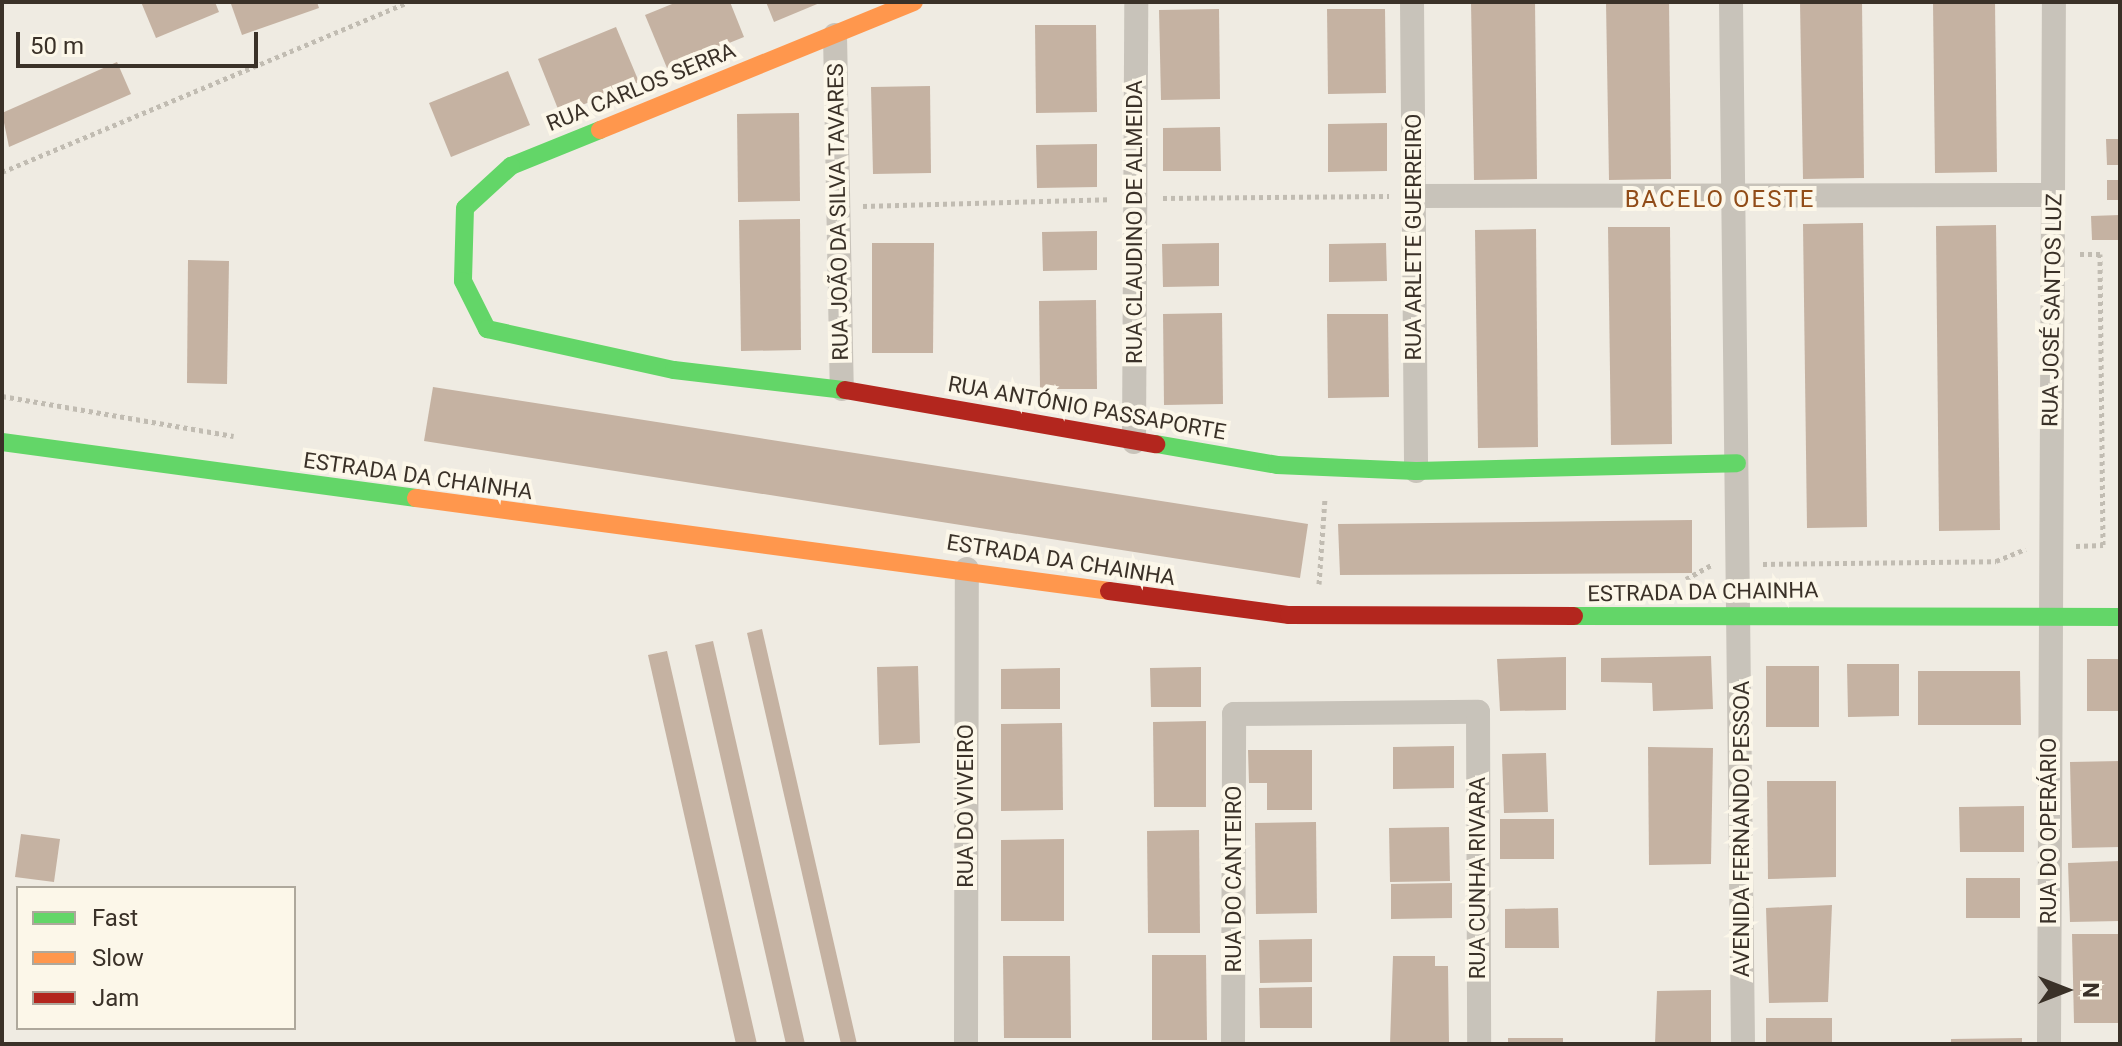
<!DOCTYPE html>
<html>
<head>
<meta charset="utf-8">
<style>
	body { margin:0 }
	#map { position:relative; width:2122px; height:1046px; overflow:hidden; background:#efebe2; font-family:Roboto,sans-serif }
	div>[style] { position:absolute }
	.building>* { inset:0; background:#c5b2a2 }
	.path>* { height:5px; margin-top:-2.5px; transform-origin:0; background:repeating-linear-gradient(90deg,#c1bcb2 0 4px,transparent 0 8px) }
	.street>* { height:24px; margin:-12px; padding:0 12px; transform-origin:12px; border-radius:12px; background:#c8c3ba }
	.fast>* { height:18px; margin:-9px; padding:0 9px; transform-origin:9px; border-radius:9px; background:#63d668 }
	.slow>* { height:18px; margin:-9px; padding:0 9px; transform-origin:9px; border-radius:9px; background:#ff974d }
	.jam>* { height:18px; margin:-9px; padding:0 9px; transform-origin:9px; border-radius:9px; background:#b3261e }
	span { translate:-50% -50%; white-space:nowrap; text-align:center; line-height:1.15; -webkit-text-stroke:8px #fcf7e9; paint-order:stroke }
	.street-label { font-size:22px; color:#3a3128 }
	.neighbourhood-label { font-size:24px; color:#914c18; letter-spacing:2px }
	.frame { position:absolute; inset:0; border:4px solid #3a3128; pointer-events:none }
	.legend { position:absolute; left:16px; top:886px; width:280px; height:144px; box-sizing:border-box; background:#fcf7e9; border:2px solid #aea89c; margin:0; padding:10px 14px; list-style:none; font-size:24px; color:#3a3128 }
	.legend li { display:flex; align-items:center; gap:16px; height:40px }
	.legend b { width:40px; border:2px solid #aea89c }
	.north { position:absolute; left:2026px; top:950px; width:80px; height:80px; -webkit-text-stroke:6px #fcf7e9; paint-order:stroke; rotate:90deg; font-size:22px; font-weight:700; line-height:32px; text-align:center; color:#3a3128 }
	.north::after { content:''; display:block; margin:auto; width:28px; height:36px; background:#3a3128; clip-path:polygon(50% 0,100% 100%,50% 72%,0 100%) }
	.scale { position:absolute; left:16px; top:32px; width:242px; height:36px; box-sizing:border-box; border:4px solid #3a3128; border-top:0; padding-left:10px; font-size:24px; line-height:28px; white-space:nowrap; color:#3a3128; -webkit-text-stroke:6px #fcf7e9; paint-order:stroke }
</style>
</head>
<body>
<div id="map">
	<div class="building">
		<div style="clip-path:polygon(141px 2px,215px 2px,219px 12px,156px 38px)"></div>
		<div style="clip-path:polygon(236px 2px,317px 2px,319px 8px,242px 35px,231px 4px)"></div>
		<div style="clip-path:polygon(677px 2px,730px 2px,744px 37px,667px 68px,645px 15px)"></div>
		<div style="clip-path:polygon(766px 2px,822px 2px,774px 22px)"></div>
		<div style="clip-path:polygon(1471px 2px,1535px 2px,1537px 179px,1474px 180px)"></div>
		<div style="clip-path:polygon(1606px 2px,1669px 2px,1671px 179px,1609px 180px)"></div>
		<div style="clip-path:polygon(1800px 2px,1862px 2px,1864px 178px,1803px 179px)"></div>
		<div style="clip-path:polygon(1933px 2px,1995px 2px,1997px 172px,1935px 173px)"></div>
		<div style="clip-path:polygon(1219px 9px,1220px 99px,1161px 100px,1159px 10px)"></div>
		<div style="clip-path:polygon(1327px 9px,1385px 9px,1386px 93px,1328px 94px)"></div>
		<div style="clip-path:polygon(1035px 25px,1096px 25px,1097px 112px,1036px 113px)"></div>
		<div style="clip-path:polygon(616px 27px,639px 82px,560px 114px,538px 59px)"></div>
		<div style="clip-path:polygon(117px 62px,131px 94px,9px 147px,2px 113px)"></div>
		<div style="clip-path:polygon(508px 71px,530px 125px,451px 157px,429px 103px)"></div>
		<div style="clip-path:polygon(930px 86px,931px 173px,873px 174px,871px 87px)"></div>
		<div style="clip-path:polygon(799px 113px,800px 201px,738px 202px,737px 114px)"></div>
		<div style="clip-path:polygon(1387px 123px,1387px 171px,1328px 172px,1328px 124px)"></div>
		<div style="clip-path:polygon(1220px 127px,1221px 171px,1163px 171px,1163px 128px)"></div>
		<div style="clip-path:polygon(2106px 139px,2120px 139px,2120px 165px,2107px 165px)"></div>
		<div style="clip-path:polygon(1097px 144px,1097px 187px,1037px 188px,1036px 145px)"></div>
		<div style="clip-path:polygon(2107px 180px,2120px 180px,2120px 200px,2107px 200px)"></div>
		<div style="clip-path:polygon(2120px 215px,2120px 240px,2092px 240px,2091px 216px)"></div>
		<div style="clip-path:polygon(800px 219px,801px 350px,741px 351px,739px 220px)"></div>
		<div style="clip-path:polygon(1863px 223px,1867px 527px,1807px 528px,1803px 224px)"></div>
		<div style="clip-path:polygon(1996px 225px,2000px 530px,1939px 531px,1936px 226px)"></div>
		<div style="clip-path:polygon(1608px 227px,1670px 227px,1672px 444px,1611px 445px)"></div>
		<div style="clip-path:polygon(1536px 229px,1538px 447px,1478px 448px,1475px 230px)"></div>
		<div style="clip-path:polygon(1097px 231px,1097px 270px,1043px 271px,1042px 232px)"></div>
		<div style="clip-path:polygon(872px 243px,934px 243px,933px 353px,872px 353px)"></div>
		<div style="clip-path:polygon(1219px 243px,1219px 286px,1163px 287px,1162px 244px)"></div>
		<div style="clip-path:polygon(1386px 243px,1387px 281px,1329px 282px,1329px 244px)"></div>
		<div style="clip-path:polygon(188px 260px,229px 261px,227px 384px,187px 383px)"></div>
		<div style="clip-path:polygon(1096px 300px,1097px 389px,1040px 389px,1039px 301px)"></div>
		<div style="clip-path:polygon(1222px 313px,1223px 404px,1164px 405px,1163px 314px)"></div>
		<div style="clip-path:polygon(1327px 314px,1388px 314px,1389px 397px,1328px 398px)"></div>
		<div style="clip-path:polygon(433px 387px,1308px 524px,1300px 578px,424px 441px)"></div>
		<div style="clip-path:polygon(1692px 520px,1692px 573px,1340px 575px,1338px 524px)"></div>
		<div style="clip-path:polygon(762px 629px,857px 1044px,841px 1044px,747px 633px)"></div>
		<div style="clip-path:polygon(713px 641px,805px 1044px,786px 1044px,695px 645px)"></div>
		<div style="clip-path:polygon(667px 651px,757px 1044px,736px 1044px,648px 655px)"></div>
		<div style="clip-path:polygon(1711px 656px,1713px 709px,1653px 711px,1652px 683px,1601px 682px,1601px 658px)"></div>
		<div style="clip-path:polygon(1566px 657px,1566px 710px,1500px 711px,1497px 659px)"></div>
		<div style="clip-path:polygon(2087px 659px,2120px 659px,2120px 711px,2087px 711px)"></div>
		<div style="clip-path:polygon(1847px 664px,1899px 664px,1899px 716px,1848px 717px)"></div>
		<div style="clip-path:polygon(918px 666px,920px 743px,879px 745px,877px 667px)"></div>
		<div style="clip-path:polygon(1766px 666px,1819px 666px,1819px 727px,1766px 727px)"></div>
		<div style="clip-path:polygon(1201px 667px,1201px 707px,1151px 707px,1150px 668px)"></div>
		<div style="clip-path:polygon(1060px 668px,1060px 709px,1001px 709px,1001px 669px)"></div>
		<div style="clip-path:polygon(1918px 671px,2020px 671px,2021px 725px,1918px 725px)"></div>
		<div style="clip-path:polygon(1206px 721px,1206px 807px,1154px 807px,1153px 722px)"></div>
		<div style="clip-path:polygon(1062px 723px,1063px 810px,1001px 811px,1001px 724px)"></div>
		<div style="clip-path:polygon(1454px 746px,1454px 788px,1393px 789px,1393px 747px)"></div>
		<div style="clip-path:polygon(1648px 747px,1713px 748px,1711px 864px,1649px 865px)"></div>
		<div style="clip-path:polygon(1248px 750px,1312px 750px,1312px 810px,1267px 810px,1267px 783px,1249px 783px)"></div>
		<div style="clip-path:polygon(1546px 753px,1548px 812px,1504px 813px,1502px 754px)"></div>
		<div style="clip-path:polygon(2120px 761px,2120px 847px,2072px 848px,2070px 762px)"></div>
		<div style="clip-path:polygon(1767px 781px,1836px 781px,1836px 877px,1768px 879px)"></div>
		<div style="clip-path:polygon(2024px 806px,2024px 852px,1960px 852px,1959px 807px)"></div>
		<div style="clip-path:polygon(1500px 819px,1554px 819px,1554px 859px,1500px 859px)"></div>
		<div style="clip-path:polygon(1316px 822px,1317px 913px,1256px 914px,1255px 823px)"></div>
		<div style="clip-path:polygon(1449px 827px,1450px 881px,1390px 882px,1389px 828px)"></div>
		<div style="clip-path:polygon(1199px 830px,1200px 933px,1148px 933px,1147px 831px)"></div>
		<div style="clip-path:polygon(21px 834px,60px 839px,54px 882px,15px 877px)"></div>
		<div style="clip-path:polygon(1064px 839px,1064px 921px,1001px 921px,1001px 840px)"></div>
		<div style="clip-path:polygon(2120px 861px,2120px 921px,2070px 922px,2068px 863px)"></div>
		<div style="clip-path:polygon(1966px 878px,2020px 878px,2020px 918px,1966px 918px)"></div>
		<div style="clip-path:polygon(1452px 883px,1452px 918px,1391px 919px,1391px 884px)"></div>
		<div style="clip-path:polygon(1832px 905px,1828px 1002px,1769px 1003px,1766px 908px)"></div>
		<div style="clip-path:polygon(1558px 908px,1559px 948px,1505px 948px,1505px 909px)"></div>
		<div style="clip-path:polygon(2072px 934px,2120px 934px,2120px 1023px,2074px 1023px)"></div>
		<div style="clip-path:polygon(1312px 939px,1312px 982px,1260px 983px,1259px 940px)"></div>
		<div style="clip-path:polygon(1152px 955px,1206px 955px,1207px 1040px,1152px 1040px)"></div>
		<div style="clip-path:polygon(1003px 956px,1070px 956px,1071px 1038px,1004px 1038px)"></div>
		<div style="clip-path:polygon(1393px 956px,1435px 956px,1435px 966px,1448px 966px,1449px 1043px,1390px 1044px)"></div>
		<div style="clip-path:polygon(1312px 987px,1312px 1028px,1260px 1028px,1259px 988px)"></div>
		<div style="clip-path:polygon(1711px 990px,1711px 1044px,1655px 1044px,1657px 991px)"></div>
		<div style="clip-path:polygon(1766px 1018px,1832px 1018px,1832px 1044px,1766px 1044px)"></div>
		<div style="clip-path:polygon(1508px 1038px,1563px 1038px,1563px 1044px,1508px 1044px)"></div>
		<div style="clip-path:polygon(2022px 1038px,2022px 1044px,1951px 1044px,1951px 1039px)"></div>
	</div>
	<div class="path">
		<div style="left:2px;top:172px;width:440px;rotate:-22.7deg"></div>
		<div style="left:1163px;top:198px;width:226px;rotate:-0.5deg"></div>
		<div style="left:863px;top:206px;width:246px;rotate:-1.6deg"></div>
		<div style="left:2px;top:396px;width:235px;rotate:9.8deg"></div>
		<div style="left:2076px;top:546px;width:27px;rotate:-2deg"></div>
		<div style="left:2103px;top:545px;width:291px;rotate:-90.6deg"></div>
		<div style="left:2100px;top:254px;width:20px;rotate:180deg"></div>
		<div style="left:1763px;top:564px;width:233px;rotate:-0.7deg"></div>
		<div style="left:1996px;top:561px;width:32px;rotate:-22deg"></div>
		<div style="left:1686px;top:579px;width:31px;rotate:-29deg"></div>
		<div style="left:1319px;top:584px;width:85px;rotate:-86deg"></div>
	</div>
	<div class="street">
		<div style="left:1412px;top:2px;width:469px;rotate:89.5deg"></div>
		<div style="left:1731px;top:2px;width:1042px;rotate:89.34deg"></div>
		<div style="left:835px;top:35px;width:354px;rotate:88.9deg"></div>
		<div style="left:1414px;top:196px;width:639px;rotate:-0.09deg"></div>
		<div style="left:1134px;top:442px;width:440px;rotate:-89.7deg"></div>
		<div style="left:966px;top:1044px;width:475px;rotate:-89.9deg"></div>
		<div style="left:1233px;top:1044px;width:330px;rotate:-89.8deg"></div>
		<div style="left:1234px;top:714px;width:244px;rotate:-0.5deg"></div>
		<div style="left:1478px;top:712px;width:332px;rotate:89.8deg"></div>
		<div style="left:2049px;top:1044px;width:1042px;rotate:-89.73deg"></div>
	</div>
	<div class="fast">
		<div style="left:600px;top:130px;width:96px;rotate:158deg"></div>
		<div style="left:511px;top:166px;width:62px;rotate:137.6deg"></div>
		<div style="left:465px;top:208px;width:73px;rotate:91.6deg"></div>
		<div style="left:463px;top:281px;width:54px;rotate:63.4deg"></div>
		<div style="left:487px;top:329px;width:191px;rotate:12.4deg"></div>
		<div style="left:674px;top:370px;width:172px;rotate:6.7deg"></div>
		<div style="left:2px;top:442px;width:418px;rotate:7.7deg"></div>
		<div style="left:1156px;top:444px;width:123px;rotate:9.8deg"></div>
		<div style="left:1277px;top:465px;width:139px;rotate:2.5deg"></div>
		<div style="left:1416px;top:471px;width:321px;rotate:-1.4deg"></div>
		<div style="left:1574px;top:616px;width:546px;rotate:0.1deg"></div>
	</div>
	<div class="slow">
		<div style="left:600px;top:130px;width:339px;rotate:-22.2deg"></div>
		<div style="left:416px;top:498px;width:699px;rotate:7.64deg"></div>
	</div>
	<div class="jam">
		<div style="left:845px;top:390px;width:316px;rotate:9.9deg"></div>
		<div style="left:1109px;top:591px;width:182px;rotate:7.6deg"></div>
		<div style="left:1289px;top:615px;width:285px;rotate:0.2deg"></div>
	</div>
	<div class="street-label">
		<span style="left:641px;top:87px;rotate:-22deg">RUA CARLOS SERRA</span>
		<span style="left:838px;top:212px;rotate:-91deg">RUA JOÃO DA SILVA TAVARES</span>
		<span style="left:1135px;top:222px;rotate:-90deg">RUA CLAUDINO DE ALMEIDA</span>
		<span style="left:1414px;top:237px;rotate:-90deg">RUA ARLETE GUERREIRO</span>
		<span style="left:2052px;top:310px;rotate:-89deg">RUA JOSÉ SANTOS LUZ</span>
		<span style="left:1087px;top:408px;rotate:10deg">RUA ANTÓNIO PASSAPORTE</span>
		<span style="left:418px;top:476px;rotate:8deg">ESTRADA DA CHAINHA</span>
		<span style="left:1061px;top:560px;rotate:9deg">ESTRADA DA CHAINHA</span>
		<span style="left:1703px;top:592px;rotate:-1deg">ESTRADA DA CHAINHA</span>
		<span style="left:966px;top:806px;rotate:-90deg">RUA DO VIVEIRO</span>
		<span style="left:1742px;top:829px;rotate:-90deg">AVENIDA FERNANDO PESSOA</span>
		<span style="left:2049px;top:831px;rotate:-90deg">RUA DO OPERÁRIO</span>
		<span style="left:1478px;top:878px;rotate:-90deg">RUA CUNHA RIVARA</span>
		<span style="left:1234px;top:879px;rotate:-90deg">RUA DO CANTEIRO</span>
	</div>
	<div class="neighbourhood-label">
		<span style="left:1720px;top:200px">BACELO OESTE</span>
	</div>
	<div class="frame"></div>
	<ul class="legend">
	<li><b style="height:10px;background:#63d668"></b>Fast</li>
	<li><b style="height:10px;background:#ff974d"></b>Slow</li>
	<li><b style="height:10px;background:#b3261e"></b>Jam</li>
	</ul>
	<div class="north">N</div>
	<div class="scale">50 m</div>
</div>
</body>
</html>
